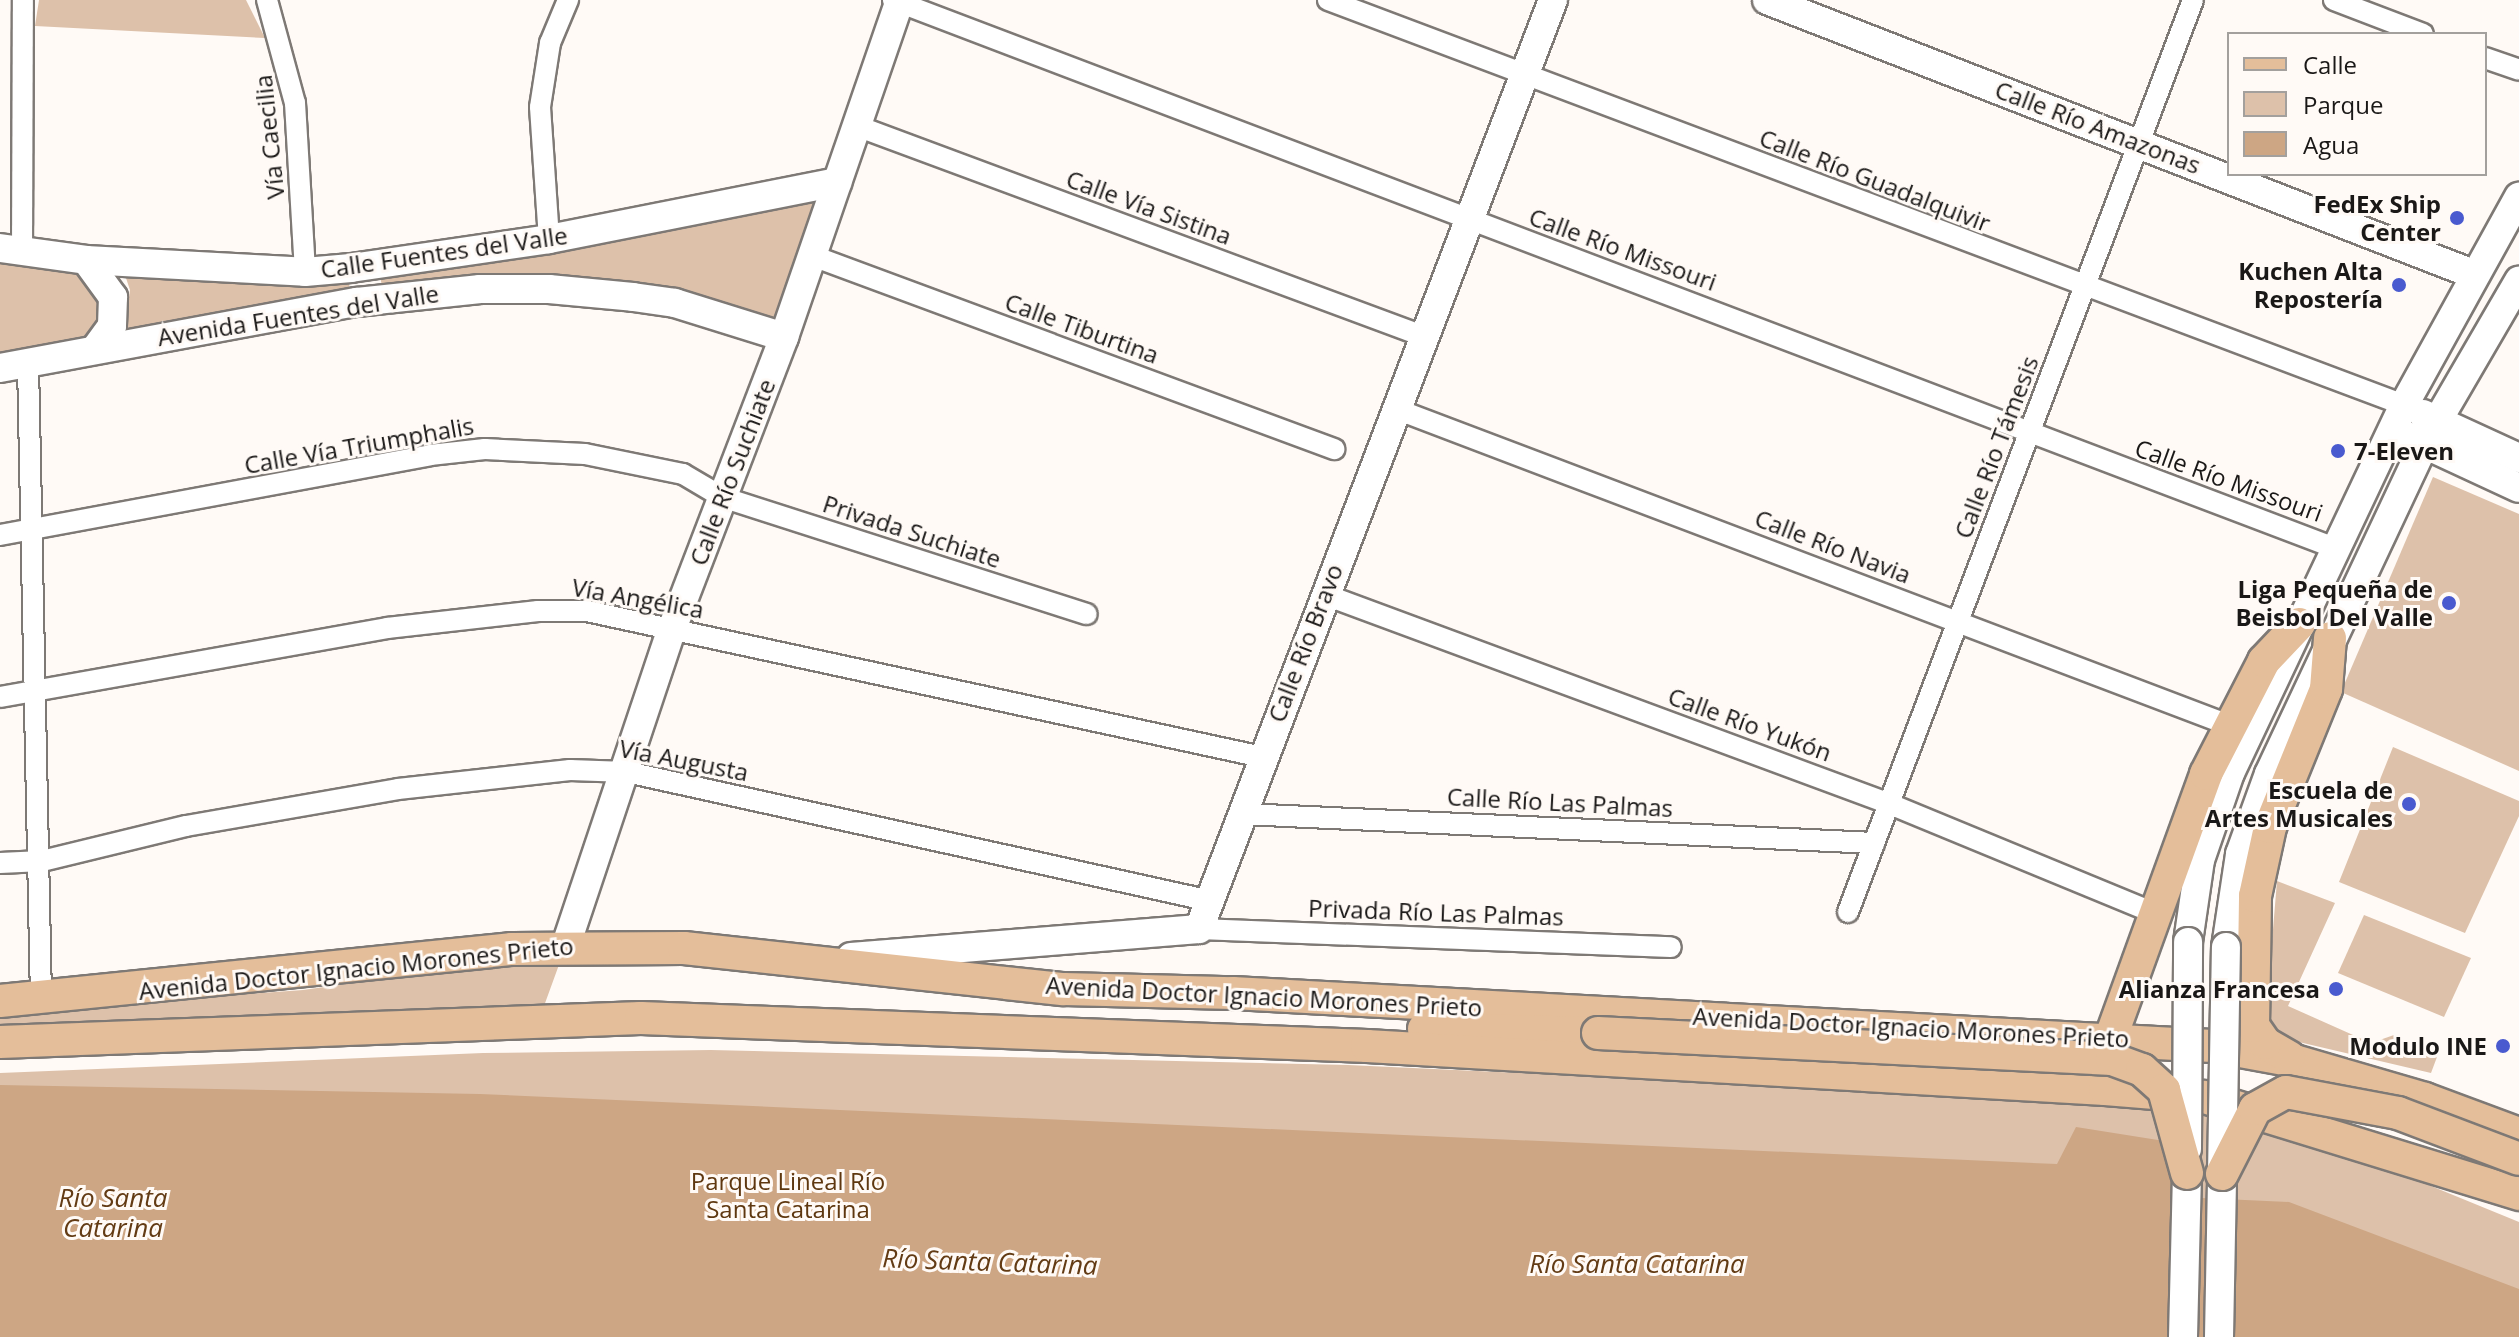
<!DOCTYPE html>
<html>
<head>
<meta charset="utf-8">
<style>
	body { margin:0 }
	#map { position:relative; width:2519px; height:1337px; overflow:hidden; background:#fffaf6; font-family:"Open Sans",sans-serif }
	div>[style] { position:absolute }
	.green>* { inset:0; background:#ddc1aa }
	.water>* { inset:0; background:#cda684 }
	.roads { filter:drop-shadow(2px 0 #7e7975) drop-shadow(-2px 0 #7e7975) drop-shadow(0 2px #7e7975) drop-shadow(0 -2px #7e7975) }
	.street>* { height:20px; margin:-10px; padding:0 10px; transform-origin:10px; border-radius:10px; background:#fff }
	.secondary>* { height:28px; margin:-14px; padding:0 14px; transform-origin:14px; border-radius:14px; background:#fff }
	.primary>* { height:32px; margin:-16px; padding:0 16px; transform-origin:16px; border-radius:16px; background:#e4be9a }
	.bridges { filter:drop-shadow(2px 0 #7e7975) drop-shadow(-2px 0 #7e7975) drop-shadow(0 2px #7e7975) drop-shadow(0 -2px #7e7975) }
	.secondary-bridge>* { height:28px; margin:-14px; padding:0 14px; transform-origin:14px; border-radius:14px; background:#fff }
	.primary-bridge>* { height:32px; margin:-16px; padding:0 16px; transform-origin:16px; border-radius:16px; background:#e4be9a }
	.dots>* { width:22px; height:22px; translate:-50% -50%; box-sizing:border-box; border:4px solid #fffaf6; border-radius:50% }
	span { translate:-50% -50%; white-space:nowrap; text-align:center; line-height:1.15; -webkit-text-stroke:6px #fffaf6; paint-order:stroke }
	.street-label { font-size:24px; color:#1a1817 }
	.poi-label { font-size:24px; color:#1a1817; font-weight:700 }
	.right { translate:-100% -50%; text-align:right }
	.left { translate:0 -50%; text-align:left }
	.park-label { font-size:24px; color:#5e370f }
	.water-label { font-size:26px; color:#633b14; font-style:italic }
	.legend { position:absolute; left:2227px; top:32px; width:260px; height:144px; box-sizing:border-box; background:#fffaf6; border:2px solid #a3a09d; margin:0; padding:10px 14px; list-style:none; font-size:24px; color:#1a1817 }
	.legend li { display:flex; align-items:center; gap:16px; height:40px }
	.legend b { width:40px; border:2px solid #a3a09d }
</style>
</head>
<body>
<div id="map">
	<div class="green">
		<div style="clip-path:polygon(39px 0,246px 0,265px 38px,35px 26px)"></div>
		<div style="clip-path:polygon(819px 195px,777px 321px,711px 299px,562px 282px,382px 287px,380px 275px)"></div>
		<div style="clip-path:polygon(0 258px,76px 274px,102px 292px,106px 327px,86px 343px,0 361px)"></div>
		<div style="clip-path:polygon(125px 275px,349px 284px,351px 293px,124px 334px,130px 290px)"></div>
		<div style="clip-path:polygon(2433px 477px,2519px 514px,2519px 771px,2341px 692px)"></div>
		<div style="clip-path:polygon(2393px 747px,2519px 801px,2519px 816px,2465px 933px,2339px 882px)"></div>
		<div style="clip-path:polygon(2277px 881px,2335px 903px,2288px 1006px,2371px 1043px,2394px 1035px,2429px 1050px,2437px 1057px,2431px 1073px,2286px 1039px,2266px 1014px)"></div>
		<div style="clip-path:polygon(2364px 915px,2471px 958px,2444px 1017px,2338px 973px)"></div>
		<div style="clip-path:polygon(560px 962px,544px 1006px,0 1026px,0 1011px,303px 990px,431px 972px)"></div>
		<div style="clip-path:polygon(711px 1050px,1348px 1065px,2200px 1104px,2353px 1154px,2519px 1222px,2519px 1337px,0 1337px,0 1073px,483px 1053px)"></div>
	</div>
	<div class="water">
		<div style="clip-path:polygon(0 1085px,480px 1094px,2057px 1164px,2076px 1127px,2202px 1147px,2202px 1198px,2289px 1202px,2519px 1289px,2519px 1337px,0 1337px)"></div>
	</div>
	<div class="roads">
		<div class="street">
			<div style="left:267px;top:0;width:107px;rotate:74.8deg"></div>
			<div style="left:295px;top:103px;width:169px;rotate:86.6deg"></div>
			<div style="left:893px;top:0;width:1543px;rotate:20.81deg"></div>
			<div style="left:1328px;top:0;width:1150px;rotate:20.63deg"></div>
			<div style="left:2334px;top:0;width:95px;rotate:20.9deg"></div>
			<div style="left:2485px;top:58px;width:36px;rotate:19deg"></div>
			<div style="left:857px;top:126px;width:604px;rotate:20.36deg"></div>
			<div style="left:549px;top:239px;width:132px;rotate:-93.9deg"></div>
			<div style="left:540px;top:107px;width:65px;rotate:-81.1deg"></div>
			<div style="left:550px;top:43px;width:47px;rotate:-67.3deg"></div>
			<div style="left:22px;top:254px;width:254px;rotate:-89.8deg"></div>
			<div style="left:813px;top:256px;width:556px;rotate:20.33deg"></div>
			<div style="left:28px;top:363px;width:637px;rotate:88.83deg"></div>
			<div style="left:1396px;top:409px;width:879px;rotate:20.78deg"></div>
			<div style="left:2218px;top:721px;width:24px;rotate:-2deg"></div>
			<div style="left:0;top:535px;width:437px;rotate:-10.5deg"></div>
			<div style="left:430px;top:455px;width:55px;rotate:-6.2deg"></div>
			<div style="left:485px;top:449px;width:100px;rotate:2.9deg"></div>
			<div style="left:585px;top:454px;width:100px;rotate:11.5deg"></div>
			<div style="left:683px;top:474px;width:45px;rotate:30.5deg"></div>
			<div style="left:722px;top:497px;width:383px;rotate:17.8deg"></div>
			<div style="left:1323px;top:594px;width:605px;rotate:20.32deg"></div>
			<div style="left:1890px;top:804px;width:287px;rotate:22.4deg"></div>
			<div style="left:0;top:697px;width:393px;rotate:-10.1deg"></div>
			<div style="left:387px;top:628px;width:152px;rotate:-6.4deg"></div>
			<div style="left:538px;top:611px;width:49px"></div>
			<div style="left:587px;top:611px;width:691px;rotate:12.2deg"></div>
			<div style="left:1243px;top:814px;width:632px;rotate:2.63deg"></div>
			<div style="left:0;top:863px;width:42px;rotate:-2.7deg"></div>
			<div style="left:42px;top:861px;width:148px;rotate:-13.7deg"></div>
			<div style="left:186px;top:826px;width:215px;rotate:-9.9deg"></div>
			<div style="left:398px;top:789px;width:173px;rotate:-6.3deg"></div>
			<div style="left:570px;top:770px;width:57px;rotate:2deg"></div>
			<div style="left:627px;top:772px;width:598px;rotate:12.46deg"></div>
			<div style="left:1848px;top:912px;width:975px;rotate:-69.28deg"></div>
			<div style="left:1199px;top:929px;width:472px;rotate:2.2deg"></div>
		</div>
		<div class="secondary">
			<div style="left:1767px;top:0;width:757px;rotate:21.21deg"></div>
			<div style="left:0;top:248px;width:87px;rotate:7.9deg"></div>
			<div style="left:86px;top:260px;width:219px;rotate:3.1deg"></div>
			<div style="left:305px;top:272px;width:46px;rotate:-5deg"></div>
			<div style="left:351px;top:268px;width:200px;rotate:-8.3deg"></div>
			<div style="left:549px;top:239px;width:294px;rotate:-11.2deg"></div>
			<div style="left:86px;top:260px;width:46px;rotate:53.9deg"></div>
			<div style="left:113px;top:297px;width:29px;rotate:92deg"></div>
			<div style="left:112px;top:326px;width:27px;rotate:126deg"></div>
			<div style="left:0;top:368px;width:363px;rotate:-10.5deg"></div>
			<div style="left:357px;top:302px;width:124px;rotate:-6deg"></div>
			<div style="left:480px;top:289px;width:69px"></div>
			<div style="left:549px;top:289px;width:84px;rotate:5.4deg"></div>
			<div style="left:633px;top:297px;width:42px;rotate:8.1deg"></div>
			<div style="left:675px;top:303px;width:114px;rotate:17.3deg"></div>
			<div style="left:2423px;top:414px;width:106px;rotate:24.6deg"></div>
			<div style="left:2407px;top:436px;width:123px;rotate:24.9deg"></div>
			<div style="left:2188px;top:942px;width:83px;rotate:-81.7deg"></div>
			<div style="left:2200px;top:860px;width:92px;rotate:-71deg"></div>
			<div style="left:2230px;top:773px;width:407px;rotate:-64.7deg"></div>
			<div style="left:2404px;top:405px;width:238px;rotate:-61.1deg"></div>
			<div style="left:566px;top:945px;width:333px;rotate:-71.5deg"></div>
			<div style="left:672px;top:629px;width:313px;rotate:-69deg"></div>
			<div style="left:784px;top:337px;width:356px;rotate:-71deg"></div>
			<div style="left:2226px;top:947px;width:94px;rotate:-81.4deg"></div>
			<div style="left:2240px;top:854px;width:85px;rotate:-70.1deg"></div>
			<div style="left:2269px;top:774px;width:365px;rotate:-64.8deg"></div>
			<div style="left:2424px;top:444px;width:189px;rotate:-59.8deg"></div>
			<div style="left:851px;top:957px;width:349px;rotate:-4.6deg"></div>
			<div style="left:1199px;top:929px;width:994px;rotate:-69.14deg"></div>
			<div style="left:2183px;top:1337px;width:164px;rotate:-88.6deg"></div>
			<div style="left:2219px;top:1337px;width:163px;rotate:-88.9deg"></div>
		</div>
		<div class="primary">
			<div style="left:0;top:1001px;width:515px;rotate:-5.8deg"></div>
			<div style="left:512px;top:949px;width:172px;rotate:-0.3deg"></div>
			<div style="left:684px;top:948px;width:382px;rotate:6.2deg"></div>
			<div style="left:1064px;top:989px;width:169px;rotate:1.4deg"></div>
			<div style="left:1233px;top:993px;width:981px;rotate:3.1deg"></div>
			<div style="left:2213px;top:1046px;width:83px;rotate:10.4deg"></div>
			<div style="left:2295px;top:1061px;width:135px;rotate:16.3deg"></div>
			<div style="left:2425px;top:1099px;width:100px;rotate:20.4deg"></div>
			<div style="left:1424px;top:1029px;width:174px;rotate:1.3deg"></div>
			<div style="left:2111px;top:1037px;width:280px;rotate:-70.1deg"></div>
			<div style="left:2206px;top:774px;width:127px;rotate:-62.8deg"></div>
			<div style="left:2264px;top:661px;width:51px;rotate:-46.6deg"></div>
			<div style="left:0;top:1042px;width:641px;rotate:-2.14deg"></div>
			<div style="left:641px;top:1018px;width:727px;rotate:2.21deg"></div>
			<div style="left:1367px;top:1046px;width:739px;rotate:3.33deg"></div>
			<div style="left:2105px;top:1089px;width:99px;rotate:4.6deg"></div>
			<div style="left:2204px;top:1097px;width:330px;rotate:17.1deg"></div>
			<div style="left:2289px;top:1057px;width:28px;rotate:-150deg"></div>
			<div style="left:2265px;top:1043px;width:21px;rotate:-125deg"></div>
			<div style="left:2253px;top:1026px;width:130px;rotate:-89.1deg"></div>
			<div style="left:2255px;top:896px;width:71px;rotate:-77.7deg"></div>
			<div style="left:2270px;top:827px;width:149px;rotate:-67.9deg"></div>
			<div style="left:2326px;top:689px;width:51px;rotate:-85.5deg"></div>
		</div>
	</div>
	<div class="bridges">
		<div class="secondary-bridge">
			<div style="left:2187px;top:1149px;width:207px;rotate:-89.7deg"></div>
			<div style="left:2222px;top:1174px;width:227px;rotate:-89deg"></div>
		</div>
		<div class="primary-bridge">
			<div style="left:1598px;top:1033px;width:515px;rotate:2.9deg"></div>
			<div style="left:2112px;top:1059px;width:32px;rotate:20deg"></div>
			<div style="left:2142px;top:1070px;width:30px;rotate:42deg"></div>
			<div style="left:2164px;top:1090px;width:86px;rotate:74.5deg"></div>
			<div style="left:2222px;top:1174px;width:73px;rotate:-63.1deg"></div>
			<div style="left:2255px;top:1109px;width:35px;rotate:-29deg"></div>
			<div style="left:2286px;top:1092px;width:114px;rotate:10.6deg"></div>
			<div style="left:2398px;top:1113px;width:129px;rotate:20.8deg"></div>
		</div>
	</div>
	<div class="dots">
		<div style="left:2457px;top:218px;background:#495acf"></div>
		<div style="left:2399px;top:285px;background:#495acf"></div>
		<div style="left:2338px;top:451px;background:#495acf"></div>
		<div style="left:2449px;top:603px;background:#495acf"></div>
		<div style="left:2409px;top:804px;background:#495acf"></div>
		<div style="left:2336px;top:989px;background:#495acf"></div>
		<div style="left:2503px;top:1046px;background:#495acf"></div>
	</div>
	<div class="street-label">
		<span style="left:2098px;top:127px;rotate:21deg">Calle Río Amazonas</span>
		<span style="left:269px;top:137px;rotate:-96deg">Vía Caecilia</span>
		<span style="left:1875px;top:180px;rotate:21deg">Calle Río Guadalquivir</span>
		<span style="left:1149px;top:207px;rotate:20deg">Calle Vía Sistina</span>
		<span style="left:1623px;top:249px;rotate:20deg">Calle Río Missouri</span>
		<span style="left:444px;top:252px;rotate:-8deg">Calle Fuentes del Valle</span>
		<span style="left:298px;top:315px;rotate:-9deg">Avenida Fuentes del Valle</span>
		<span style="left:1082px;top:328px;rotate:20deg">Calle Tiburtina</span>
		<span style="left:359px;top:445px;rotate:-10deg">Calle Vía Triumphalis</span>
		<span style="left:1996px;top:447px;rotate:-69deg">Calle Río Támesis</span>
		<span style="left:732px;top:472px;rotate:-69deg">Calle Río Suchiate</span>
		<span style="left:2229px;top:480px;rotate:20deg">Calle Río Missouri</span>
		<span style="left:912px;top:531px;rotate:18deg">Privada Suchiate</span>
		<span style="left:1833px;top:546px;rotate:21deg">Calle Río Navia</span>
		<span style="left:638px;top:598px;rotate:10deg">Vía Angélica</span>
		<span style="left:1305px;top:643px;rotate:-69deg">Calle Río Bravo</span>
		<span style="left:1750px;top:724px;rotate:20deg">Calle Río Yukón</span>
		<span style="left:684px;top:760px;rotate:11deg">Vía Augusta</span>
		<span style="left:1560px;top:802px;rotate:3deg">Calle Río Las Palmas</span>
		<span style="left:1436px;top:912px;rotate:2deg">Privada Río Las Palmas</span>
		<span style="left:356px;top:968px;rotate:-6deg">Avenida Doctor Ignacio Morones Prieto</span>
		<span style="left:1264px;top:996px;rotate:3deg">Avenida Doctor Ignacio Morones Prieto</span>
		<span style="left:1911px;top:1027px;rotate:3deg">Avenida Doctor Ignacio Morones Prieto</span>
	</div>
	<div class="poi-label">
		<span class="right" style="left:2441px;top:218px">FedEx Ship<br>Center</span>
		<span class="right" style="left:2383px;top:285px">Kuchen Alta<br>Repostería</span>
		<span class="left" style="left:2354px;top:451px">7-Eleven</span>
		<span class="right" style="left:2433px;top:603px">Liga Pequeña de<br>Beisbol Del Valle</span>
		<span class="right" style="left:2393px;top:804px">Escuela de<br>Artes Musicales</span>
		<span class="right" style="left:2320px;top:989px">Alianza Francesa</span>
		<span class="right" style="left:2487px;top:1046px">Modulo INE</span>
	</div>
	<div class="park-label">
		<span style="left:788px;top:1195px">Parque Lineal Río<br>Santa Catarina</span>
	</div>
	<div class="water-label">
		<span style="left:113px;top:1213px">Río Santa<br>Catarina</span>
		<span style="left:990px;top:1262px;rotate:2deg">Río Santa Catarina</span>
		<span style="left:1637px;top:1264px">Río Santa Catarina</span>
	</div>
	<ul class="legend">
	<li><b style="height:10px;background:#e4be9a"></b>Calle</li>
	<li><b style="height:22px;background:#ddc1aa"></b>Parque</li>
	<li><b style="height:22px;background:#cda684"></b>Agua</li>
	</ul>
</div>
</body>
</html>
